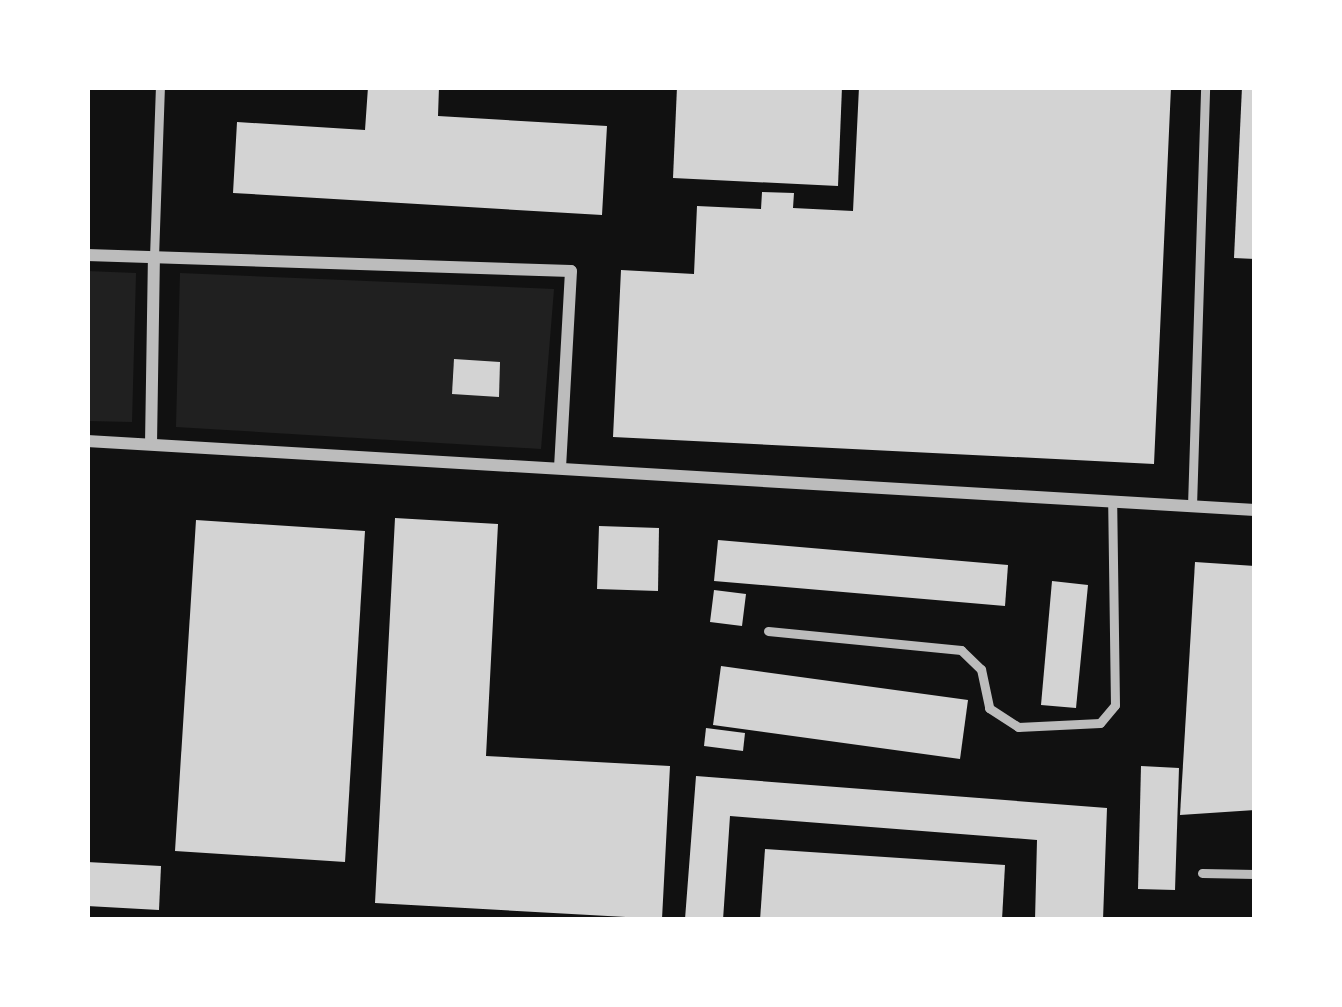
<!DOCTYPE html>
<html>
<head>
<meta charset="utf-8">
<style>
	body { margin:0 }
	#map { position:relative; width:1342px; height:1007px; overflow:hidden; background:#111; font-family:"PT Serif",serif }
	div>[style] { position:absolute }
	.green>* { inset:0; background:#202020 }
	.building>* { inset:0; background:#d3d3d3 }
	.service>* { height:9px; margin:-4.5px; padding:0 4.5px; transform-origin:4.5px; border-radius:4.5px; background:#bcbcbc }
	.minor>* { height:12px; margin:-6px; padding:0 6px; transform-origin:6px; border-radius:6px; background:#bcbcbc }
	span { translate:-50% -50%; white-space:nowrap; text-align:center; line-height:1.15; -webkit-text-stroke:12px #fff; paint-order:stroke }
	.frame { position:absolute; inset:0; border:90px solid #fff; pointer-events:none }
</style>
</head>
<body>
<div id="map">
	<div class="green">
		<div style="clip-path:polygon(87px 271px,136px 273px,132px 422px,87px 421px)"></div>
		<div style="clip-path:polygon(180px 273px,554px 289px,541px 449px,176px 427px)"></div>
	</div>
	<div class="building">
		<div style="clip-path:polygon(368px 87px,439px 87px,438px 116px,607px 126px,602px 215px,233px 193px,237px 122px,365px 130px)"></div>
		<div style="clip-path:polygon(677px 87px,842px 87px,838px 186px,673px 178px)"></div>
		<div style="clip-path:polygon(859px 87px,1171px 87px,1154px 464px,613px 437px,621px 270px,694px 274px,697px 206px,761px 209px,762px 192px,794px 193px,793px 208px,853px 211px)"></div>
		<div style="clip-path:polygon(1242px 87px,1255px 87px,1255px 259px,1234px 258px)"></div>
		<div style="clip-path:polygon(454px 359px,500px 362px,499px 397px,452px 394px)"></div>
		<div style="clip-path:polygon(395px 518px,498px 524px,486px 756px,670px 766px,662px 919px,375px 903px)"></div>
		<div style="clip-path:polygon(196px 520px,365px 531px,345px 862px,175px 851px)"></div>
		<div style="clip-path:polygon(599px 526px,659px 528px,658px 591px,597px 589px)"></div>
		<div style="clip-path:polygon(718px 540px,1008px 565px,1005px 606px,714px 581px)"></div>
		<div style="clip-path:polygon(1195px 562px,1255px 566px,1255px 810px,1180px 815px)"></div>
		<div style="clip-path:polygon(1052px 581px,1088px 585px,1076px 708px,1041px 705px)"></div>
		<div style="clip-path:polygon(714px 590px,746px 594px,742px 626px,710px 622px)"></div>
		<div style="clip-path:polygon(721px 666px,968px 700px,960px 759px,713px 725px)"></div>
		<div style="clip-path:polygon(706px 728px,745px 733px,743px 751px,704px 746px)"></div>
		<div style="clip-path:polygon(1141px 766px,1179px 768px,1175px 890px,1138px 889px)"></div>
		<div style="clip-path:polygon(696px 776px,1107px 808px,1103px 920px,1035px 920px,1037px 840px,730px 816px,723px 920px,685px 919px)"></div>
		<div style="clip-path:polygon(765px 849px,1005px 865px,1002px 920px,760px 920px)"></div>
		<div style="clip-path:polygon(87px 862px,161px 866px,159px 910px,87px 906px)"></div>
	</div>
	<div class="service">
		<div style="left:154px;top:257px;width:170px;rotate:-88deg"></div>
		<div style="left:1192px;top:506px;width:419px;rotate:-88.2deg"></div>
		<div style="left:768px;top:631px;width:194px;rotate:5.6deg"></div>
		<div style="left:961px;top:650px;width:28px;rotate:44deg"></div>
		<div style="left:981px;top:669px;width:40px;rotate:78deg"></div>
		<div style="left:989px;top:708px;width:35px;rotate:33deg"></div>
		<div style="left:1018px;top:727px;width:82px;rotate:-2.8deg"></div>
		<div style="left:1100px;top:723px;width:23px;rotate:-50deg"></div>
		<div style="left:1115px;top:705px;width:203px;rotate:-90.8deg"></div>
		<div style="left:1202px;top:873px;width:53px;rotate:1.1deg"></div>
	</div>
	<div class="minor">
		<div style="left:87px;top:255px;width:484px;rotate:1.9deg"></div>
		<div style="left:571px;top:271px;width:197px;rotate:93.2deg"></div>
		<div style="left:87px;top:441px;width:1170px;rotate:3.38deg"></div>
		<div style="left:151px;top:444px;width:187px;rotate:-89.1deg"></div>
	</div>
	<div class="frame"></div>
</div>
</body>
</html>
